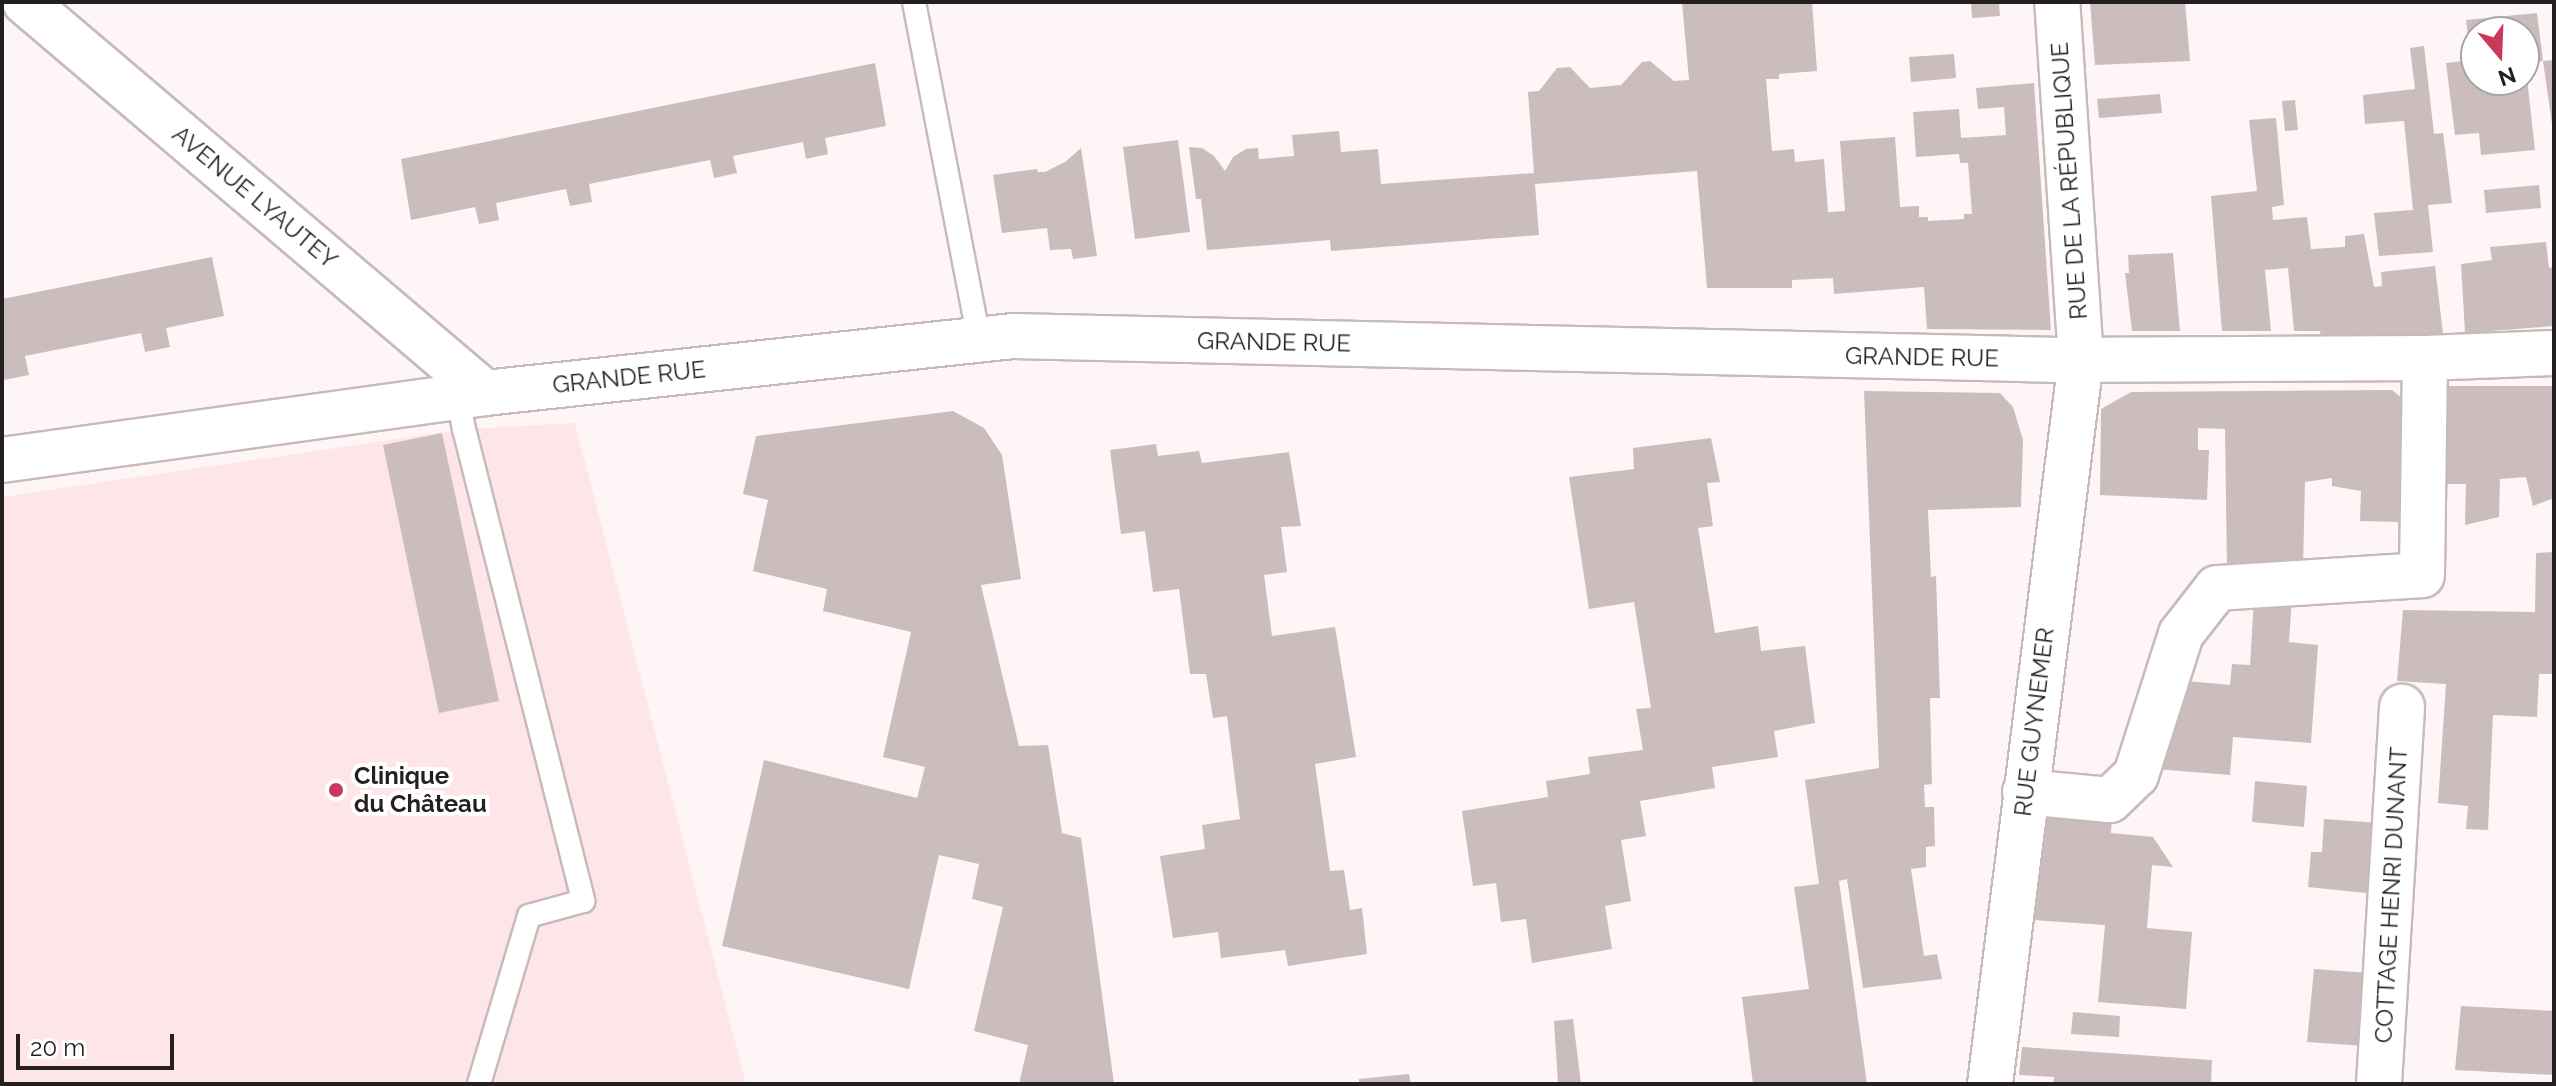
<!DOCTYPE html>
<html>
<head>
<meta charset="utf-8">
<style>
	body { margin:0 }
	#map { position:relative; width:2556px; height:1086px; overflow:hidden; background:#fef5f6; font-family:Raleway,sans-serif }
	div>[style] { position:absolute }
	.built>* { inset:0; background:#fee6e8 }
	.building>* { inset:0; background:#cbbdbe }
	.roads { filter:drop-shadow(2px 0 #c8babb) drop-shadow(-2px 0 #c8babb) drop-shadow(0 2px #c8babb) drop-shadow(0 -2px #c8babb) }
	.lane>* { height:22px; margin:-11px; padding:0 11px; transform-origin:11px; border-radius:11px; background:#fff }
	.street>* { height:44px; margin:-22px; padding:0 22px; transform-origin:22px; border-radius:22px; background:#fff }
	.dots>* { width:22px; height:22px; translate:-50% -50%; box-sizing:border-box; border:4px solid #fff; border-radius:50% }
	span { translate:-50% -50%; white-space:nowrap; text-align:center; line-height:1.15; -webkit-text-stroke:8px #fff; paint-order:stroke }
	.street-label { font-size:24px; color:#241f20 }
	.poi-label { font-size:24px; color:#241f20; font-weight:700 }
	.left { translate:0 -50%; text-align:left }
	.frame { position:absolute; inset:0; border:4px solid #241f20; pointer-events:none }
	.north { position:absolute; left:2460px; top:16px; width:80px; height:80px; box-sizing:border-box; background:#fff; border:2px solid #a7a5a6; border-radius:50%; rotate:161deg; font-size:22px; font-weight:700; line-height:32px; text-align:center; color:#241f20 }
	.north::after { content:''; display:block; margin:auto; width:28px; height:36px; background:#c93959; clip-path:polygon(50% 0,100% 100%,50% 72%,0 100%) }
	.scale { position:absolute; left:16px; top:1034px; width:158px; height:36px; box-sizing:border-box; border:4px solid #241f20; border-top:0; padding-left:10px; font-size:24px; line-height:28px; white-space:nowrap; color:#241f20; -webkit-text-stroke:6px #fff; paint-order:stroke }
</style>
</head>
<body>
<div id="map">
	<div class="built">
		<div style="clip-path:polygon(575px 423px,746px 1084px,2px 1084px,2px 497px,464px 429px)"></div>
	</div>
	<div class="building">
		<div style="clip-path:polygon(1682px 2px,1812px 2px,1817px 71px,1779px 74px,1779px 79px,1766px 79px,1772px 151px,1794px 149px,1795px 162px,1824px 159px,1828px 212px,1845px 211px,1840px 141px,1895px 137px,1900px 207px,1919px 206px,1919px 217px,1928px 217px,1928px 221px,1964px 219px,1964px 214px,1972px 214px,1968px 163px,1960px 163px,1959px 154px,1916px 157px,1913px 112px,1959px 109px,1961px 138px,2006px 135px,2004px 107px,1978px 109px,1976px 88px,2034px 83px,2051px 330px,1927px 329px,1924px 287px,1834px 294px,1833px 278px,1792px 280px,1792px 288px,1707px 288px,1697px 171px,1535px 184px,1539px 235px,1331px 251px,1330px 240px,1207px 250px,1201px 199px,1196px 199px,1189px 147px,1202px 148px,1214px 156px,1225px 171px,1233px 157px,1246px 149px,1258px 148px,1259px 159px,1294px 156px,1292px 135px,1339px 131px,1341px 152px,1378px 149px,1381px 184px,1534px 173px,1528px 92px,1539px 91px,1557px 68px,1570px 67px,1590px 88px,1621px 85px,1642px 62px,1650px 61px,1674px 81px,1689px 80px)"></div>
		<div style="clip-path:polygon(1971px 2px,1999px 2px,2000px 16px,1972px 18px)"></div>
		<div style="clip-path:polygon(2090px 2px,2185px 2px,2190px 61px,2095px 65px)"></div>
		<div style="clip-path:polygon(2537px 13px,2543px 61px,2554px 60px,2554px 138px,2543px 61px,2524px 63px,2524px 32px,2476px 32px,2476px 80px,2524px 80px,2526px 70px,2535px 150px,2481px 155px,2479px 133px,2455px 135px,2446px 63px,2471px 60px,2466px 20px)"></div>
		<div style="clip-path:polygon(2424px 46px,2434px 134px,2443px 133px,2452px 203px,2428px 205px,2433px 252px,2379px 256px,2374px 213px,2413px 210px,2404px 121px,2365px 124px,2363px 95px,2415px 89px,2410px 48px)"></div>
		<div style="clip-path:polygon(1954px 54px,1956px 78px,1911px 82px,1909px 57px)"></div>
		<div style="clip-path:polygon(875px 63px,886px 126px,825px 138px,828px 154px,806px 159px,803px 142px,733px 156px,737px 173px,714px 178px,710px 160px,589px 184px,592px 202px,570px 206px,566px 189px,496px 203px,499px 220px,479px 224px,475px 207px,411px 220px,401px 159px)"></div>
		<div style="clip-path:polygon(2160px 94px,2162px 113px,2099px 118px,2097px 99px)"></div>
		<div style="clip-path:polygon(2295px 100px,2298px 130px,2285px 131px,2282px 101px)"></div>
		<div style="clip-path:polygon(2276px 118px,2284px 205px,2272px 207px,2273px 220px,2307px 217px,2311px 249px,2345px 247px,2345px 236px,2364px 234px,2374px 287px,2382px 286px,2381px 272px,2435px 266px,2443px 334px,2321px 338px,2320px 331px,2294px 331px,2288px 268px,2265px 270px,2271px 331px,2222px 331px,2211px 196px,2257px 191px,2249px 120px)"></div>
		<div style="clip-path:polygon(1178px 140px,1190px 232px,1135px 239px,1123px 147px)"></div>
		<div style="clip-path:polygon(1081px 148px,1097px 256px,1073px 259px,1071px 249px,1050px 250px,1047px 228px,1002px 233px,993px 175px,1037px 169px,1038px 172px,1045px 172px,1065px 162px)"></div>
		<div style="clip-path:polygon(2539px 185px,2541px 208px,2486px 213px,2484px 190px)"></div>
		<div style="clip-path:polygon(2546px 242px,2549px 268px,2554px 267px,2554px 326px,2465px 333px,2461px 264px,2492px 260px,2490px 247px)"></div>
		<div style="clip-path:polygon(2173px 253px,2180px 331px,2132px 331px,2125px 273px,2129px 273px,2128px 255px)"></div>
		<div style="clip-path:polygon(212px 257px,224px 316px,166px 328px,170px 347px,145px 352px,141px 333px,25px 356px,29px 375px,4px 380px,2px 299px)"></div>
		<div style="clip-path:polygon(2449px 386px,2554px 386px,2554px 498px,2533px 506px,2526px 477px,2500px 479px,2499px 517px,2465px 525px,2466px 484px,2445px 484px)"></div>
		<div style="clip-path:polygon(2392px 390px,2403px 399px,2399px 522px,2360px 521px,2361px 491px,2332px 486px,2332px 478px,2305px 482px,2303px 571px,2227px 570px,2225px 429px,2198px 428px,2198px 450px,2209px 450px,2207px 500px,2100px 495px,2101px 409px,2131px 392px)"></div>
		<div style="clip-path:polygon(1864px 391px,2000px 393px,2013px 407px,2023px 440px,2021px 507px,1928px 510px,1931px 577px,1936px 576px,1940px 698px,1930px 698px,1932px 784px,1924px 785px,1925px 807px,1934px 807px,1935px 846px,1926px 847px,1926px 867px,1911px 869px,1924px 956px,1937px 954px,1942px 979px,1863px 988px,1847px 879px,1839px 881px,1867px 1084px,1753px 1084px,1742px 997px,1809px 989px,1794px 887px,1819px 884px,1805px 780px,1879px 768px)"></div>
		<div style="clip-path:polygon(953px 411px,984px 428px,1002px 455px,1021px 579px,981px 585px,1019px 746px,1048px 745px,1062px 833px,1081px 838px,1114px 1084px,1019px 1084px,1028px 1045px,974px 1031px,1003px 907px,972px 899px,979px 864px,939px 855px,909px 989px,722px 946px,764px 760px,917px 798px,925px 767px,883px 757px,911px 632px,823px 611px,827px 589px,753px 571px,768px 500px,743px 494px,756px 436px)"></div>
		<div style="clip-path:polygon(442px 433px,499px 701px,439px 713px,383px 445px)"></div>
		<div style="clip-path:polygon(1711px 438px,1720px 482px,1707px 483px,1713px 526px,1698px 528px,1715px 633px,1758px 626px,1761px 651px,1805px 646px,1815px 723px,1774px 731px,1778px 757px,1712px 767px,1715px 788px,1640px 801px,1646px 836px,1621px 840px,1631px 901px,1605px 906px,1612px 949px,1532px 963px,1526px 919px,1501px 922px,1496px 883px,1473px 886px,1462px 811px,1548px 797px,1546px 781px,1590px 774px,1588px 757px,1643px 750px,1636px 709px,1651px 708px,1634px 602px,1589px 609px,1569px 477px,1634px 469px,1633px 448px)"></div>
		<div style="clip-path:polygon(1156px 444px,1158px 456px,1199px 451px,1202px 463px,1289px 452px,1301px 526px,1281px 527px,1287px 572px,1264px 575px,1272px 636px,1335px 627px,1356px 757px,1315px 764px,1330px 871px,1344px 870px,1350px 910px,1362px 908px,1367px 954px,1288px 966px,1285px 950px,1221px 958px,1218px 932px,1173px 938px,1160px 856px,1205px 849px,1202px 825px,1240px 819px,1227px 716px,1213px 718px,1206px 674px,1190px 674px,1179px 589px,1153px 592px,1145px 531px,1121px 534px,1110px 450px)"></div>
		<div style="clip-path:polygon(2554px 552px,2554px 674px,2539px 674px,2537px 717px,2493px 715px,2488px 830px,2466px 829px,2468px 806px,2438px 803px,2446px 684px,2397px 681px,2403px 610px,2535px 612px,2536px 553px)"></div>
		<div style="clip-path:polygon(2292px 597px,2289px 642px,2318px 645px,2311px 743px,2233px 737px,2230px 775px,2155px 769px,2175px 680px,2230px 685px,2232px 664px,2250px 665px,2254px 599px)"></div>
		<div style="clip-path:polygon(2255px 781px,2307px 786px,2304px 827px,2252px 822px)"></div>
		<div style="clip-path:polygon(2042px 812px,2112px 817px,2111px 833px,2153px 837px,2173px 867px,2152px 865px,2147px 928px,2192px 932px,2186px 1009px,2098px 1002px,2105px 925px,2033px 920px)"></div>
		<div style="clip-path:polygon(2324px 819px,2380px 823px,2375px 894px,2308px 887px,2311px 852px,2322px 852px)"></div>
		<div style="clip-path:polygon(2314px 969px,2369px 973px,2364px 1046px,2307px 1042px)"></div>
		<div style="clip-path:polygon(2461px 1006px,2554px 1011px,2554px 1075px,2455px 1070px)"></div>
		<div style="clip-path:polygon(2073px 1012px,2120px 1016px,2119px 1037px,2071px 1034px)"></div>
		<div style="clip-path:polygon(1573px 1019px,1581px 1084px,1558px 1084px,1554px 1021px)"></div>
		<div style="clip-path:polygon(2022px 1047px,2212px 1060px,2211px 1084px,2053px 1084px,2054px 1077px,2019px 1075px)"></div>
		<div style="clip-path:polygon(1409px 1074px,1411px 1084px,1359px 1084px,1359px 1079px)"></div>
	</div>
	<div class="roads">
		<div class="lane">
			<div style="left:914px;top:2px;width:343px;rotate:79.1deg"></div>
			<div style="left:458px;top:396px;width:34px;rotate:80deg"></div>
			<div style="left:464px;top:429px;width:487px;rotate:75.8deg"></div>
			<div style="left:583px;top:901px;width:56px;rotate:164.5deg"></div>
			<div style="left:529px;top:916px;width:175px;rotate:106.6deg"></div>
		</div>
		<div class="street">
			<div style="left:25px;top:2px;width:604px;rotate:40.36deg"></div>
			<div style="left:2px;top:460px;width:488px;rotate:-7.9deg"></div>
			<div style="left:485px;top:393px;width:531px;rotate:-6.16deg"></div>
			<div style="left:1013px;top:336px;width:1046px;rotate:1.31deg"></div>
			<div style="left:2059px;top:360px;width:366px;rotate:-0.3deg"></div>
			<div style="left:2425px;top:358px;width:129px;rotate:-2.2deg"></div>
			<div style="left:2025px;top:792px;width:85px;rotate:5.4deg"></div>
			<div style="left:2110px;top:800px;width:36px;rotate:-44deg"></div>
			<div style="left:2136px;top:775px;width:148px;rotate:-72.3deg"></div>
			<div style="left:2181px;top:634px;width:58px;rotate:-52deg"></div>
			<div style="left:2217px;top:588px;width:205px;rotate:-3.6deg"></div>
			<div style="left:2422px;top:575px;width:217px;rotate:-89.2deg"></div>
			<div style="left:1990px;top:1084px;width:730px;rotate:-82.84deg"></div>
			<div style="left:2081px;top:360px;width:359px;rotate:-93.8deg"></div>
			<div style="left:2379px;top:1084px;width:378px;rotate:-86.5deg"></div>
		</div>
	</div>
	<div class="dots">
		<div style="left:336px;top:790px;background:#c93959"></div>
	</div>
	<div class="street-label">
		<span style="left:2069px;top:181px;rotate:-94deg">RUE DE LA RÉPUBLIQUE</span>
		<span style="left:255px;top:197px;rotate:40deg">AVENUE LYAUTEY</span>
		<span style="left:1274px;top:342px;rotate:1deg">GRANDE RUE</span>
		<span style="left:1922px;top:357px;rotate:1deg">GRANDE RUE</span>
		<span style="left:629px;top:377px;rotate:-6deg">GRANDE RUE</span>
		<span style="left:2034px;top:722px;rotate:-83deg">RUE GUYNEMER</span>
		<span style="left:2391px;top:895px;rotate:-87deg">COTTAGE HENRI DUNANT</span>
	</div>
	<div class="poi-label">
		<span class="left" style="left:354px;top:790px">Clinique<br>du Château</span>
	</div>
	<div class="frame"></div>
	<div class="north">N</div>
	<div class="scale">20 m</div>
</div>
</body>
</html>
